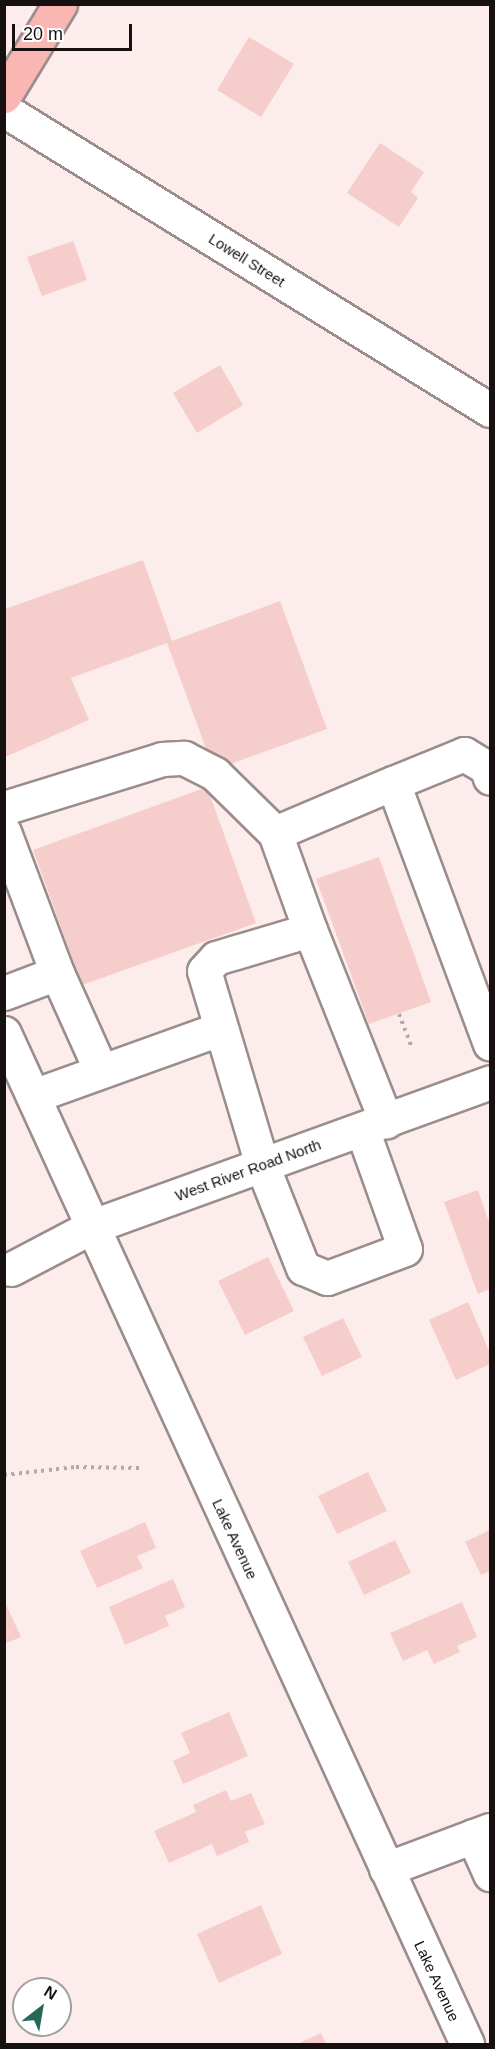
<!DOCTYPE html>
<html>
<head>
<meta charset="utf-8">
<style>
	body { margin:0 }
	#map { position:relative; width:495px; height:2049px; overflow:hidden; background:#fcedec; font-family:Helvetica,sans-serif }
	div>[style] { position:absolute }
	.building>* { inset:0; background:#f5cdca }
	.path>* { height:4px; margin-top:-2px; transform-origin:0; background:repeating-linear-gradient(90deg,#b5a9a8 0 3px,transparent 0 7.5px) }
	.roads { filter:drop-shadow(2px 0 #9b8d8c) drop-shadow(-2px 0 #9b8d8c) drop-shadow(0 2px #9b8d8c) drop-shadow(0 -2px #9b8d8c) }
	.minor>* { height:33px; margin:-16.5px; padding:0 16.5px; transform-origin:16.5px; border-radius:16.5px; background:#fff }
	.major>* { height:33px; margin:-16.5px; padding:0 16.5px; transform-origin:16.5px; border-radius:16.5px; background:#fab6b3 }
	span { translate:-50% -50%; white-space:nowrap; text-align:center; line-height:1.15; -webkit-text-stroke:5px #fff; paint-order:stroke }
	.street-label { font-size:15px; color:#161110 }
	.frame { position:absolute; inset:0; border:6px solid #161110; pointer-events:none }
	.north { position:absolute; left:12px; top:1977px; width:60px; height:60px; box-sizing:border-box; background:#fff; border:2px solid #a2a09f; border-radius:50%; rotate:31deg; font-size:16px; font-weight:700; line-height:24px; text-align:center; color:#161110 }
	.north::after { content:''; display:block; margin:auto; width:21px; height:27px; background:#276958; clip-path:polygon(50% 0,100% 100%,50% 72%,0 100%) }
	.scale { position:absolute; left:12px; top:24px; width:120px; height:27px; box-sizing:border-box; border:3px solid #161110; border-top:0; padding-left:8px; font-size:18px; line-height:21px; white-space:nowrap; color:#161110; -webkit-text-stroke:4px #fff; paint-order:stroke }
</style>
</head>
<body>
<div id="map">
	<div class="building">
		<div style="clip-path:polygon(249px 37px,294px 64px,261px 117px,217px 90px)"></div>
		<div style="clip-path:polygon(380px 143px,424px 172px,411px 192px,418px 198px,399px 227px,347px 193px)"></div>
		<div style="clip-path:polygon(73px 241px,87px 280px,42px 296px,27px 257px)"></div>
		<div style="clip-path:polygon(220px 365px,243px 405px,197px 433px,173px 393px)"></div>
		<div style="clip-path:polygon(143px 560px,172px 641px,280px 601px,327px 729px,214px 770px,167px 643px,71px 678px,89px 720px,5px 757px,5px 609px)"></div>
		<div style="clip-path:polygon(207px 787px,256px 923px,82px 985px,33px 850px)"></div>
		<div style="clip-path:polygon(379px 857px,431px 1002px,369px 1024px,316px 879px)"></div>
		<div style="clip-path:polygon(478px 1190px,490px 1225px,490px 1289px,478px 1294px,444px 1202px)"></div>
		<div style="clip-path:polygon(268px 1257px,294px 1311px,245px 1335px,218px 1281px)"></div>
		<div style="clip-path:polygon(468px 1302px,490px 1353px,490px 1364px,456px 1380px,429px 1320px)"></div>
		<div style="clip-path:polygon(343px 1318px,362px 1357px,322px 1376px,303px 1337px)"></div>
		<div style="clip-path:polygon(368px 1472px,387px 1511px,337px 1534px,318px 1496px)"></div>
		<div style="clip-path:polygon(145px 1522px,156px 1548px,137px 1556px,143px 1568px,97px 1588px,80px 1551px)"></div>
		<div style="clip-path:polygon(490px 1530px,490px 1571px,481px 1575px,465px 1542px)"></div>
		<div style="clip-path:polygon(395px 1540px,411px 1573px,364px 1595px,348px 1562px)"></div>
		<div style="clip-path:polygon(173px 1579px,185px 1607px,165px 1616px,169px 1626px,125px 1645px,109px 1607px)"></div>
		<div style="clip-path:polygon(4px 1600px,21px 1637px,4px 1644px)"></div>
		<div style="clip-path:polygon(462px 1602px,477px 1637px,457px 1646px,460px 1652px,434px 1664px,427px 1650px,403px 1661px,390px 1633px)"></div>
		<div style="clip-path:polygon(229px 1712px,248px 1756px,183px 1784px,173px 1761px,190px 1753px,181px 1733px)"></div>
		<div style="clip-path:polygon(226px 1790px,231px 1801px,251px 1793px,265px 1824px,245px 1832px,249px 1842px,217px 1856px,212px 1844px,169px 1863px,154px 1831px,196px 1812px,193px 1805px)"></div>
		<div style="clip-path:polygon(261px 1905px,282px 1954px,219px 1983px,197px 1934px)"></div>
		<div style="clip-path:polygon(321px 2033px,326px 2044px,297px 2044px)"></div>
	</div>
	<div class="path">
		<div style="left:399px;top:1014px;width:36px;rotate:69deg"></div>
		<div style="left:4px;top:1475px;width:72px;rotate:-6.3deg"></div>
		<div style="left:76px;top:1467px;width:65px;rotate:0.9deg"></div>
	</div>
	<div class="roads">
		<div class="minor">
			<div style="left:4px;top:110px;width:571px;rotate:31.69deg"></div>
			<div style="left:393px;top:783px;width:77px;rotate:-22.2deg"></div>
			<div style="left:464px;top:754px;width:27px;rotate:31deg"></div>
			<div style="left:487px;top:768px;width:10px;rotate:73deg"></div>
			<div style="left:4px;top:808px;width:165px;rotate:-17.2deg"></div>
			<div style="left:162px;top:759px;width:22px;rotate:-3deg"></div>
			<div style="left:184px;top:758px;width:35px;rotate:27deg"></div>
			<div style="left:215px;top:774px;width:84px;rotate:44.5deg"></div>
			<div style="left:4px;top:832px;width:151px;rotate:69.4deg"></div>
			<div style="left:57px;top:973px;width:57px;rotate:159.3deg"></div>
			<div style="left:310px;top:930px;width:206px;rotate:68.3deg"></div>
			<div style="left:57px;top:973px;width:107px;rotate:65.8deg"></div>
			<div style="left:4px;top:1033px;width:1112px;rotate:65.39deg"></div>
			<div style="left:33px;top:1096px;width:198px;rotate:-19.8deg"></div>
			<div style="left:362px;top:1129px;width:127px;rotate:70.3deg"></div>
			<div style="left:405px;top:1249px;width:83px;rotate:159.6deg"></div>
			<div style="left:327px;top:1278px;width:26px;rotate:-157deg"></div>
			<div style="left:303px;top:1268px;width:111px;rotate:-111.7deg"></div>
			<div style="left:262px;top:1165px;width:202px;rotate:-106.6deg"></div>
			<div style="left:204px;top:971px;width:18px;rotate:-47deg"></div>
			<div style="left:216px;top:958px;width:98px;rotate:-16.6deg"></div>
			<div style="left:310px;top:930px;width:103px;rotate:-109.8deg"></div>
			<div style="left:275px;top:833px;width:128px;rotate:-23deg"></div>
			<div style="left:393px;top:783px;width:278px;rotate:69.6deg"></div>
			<div style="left:11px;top:1269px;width:93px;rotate:-27.7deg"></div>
			<div style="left:93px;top:1226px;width:422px;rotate:-19.9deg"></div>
			<div style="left:473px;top:1836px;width:42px;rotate:65.9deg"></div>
			<div style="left:386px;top:1869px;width:111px;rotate:-20.6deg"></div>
		</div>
		<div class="major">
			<div style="left:4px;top:96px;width:108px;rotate:-58.7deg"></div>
		</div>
	</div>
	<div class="street-label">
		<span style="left:247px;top:260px;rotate:32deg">Lowell Street</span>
		<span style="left:248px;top:1170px;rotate:-20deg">West River Road North</span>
		<span style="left:235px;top:1539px;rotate:65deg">Lake Avenue</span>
		<span style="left:437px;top:1981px;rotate:65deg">Lake Avenue</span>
	</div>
	<div class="frame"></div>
	<div class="north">N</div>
	<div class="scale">20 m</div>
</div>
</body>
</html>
